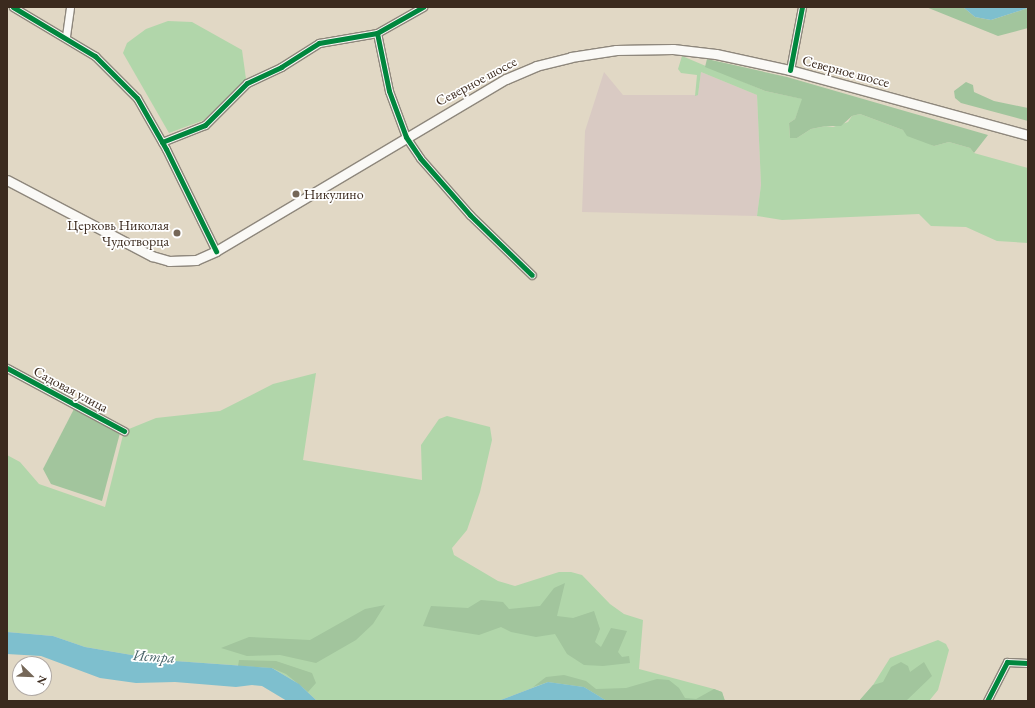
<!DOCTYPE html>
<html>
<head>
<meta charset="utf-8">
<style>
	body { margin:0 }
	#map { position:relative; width:1035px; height:708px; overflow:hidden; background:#e1d8c5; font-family:"EB Garamond",serif }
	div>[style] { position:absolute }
	.industrial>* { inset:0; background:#d9cac3 }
	.green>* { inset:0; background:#b1d6aa }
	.forest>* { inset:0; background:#a2c59d }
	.water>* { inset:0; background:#7ebfce }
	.roads { filter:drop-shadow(1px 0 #8e877c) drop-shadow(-1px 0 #8e877c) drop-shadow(0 1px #8e877c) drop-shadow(0 -1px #8e877c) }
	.minor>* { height:7px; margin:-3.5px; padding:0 3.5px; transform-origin:3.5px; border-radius:3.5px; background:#faf9f6 }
	.major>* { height:9px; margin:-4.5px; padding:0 4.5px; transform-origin:4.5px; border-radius:4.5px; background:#faf9f6 }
	.cycleway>* { height:5px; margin:-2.5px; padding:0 2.5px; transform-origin:2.5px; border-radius:2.5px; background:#00873e }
	.dots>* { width:11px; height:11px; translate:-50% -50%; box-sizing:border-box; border:2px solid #fff; border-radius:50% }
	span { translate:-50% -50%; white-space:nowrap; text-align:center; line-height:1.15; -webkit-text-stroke:3.5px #fff; paint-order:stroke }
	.street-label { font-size:14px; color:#3b2a1e }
	.poi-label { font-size:14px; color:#3b2a1e }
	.left { translate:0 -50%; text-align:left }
	.right { translate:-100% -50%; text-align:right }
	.water-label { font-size:15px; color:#456166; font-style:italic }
	.frame { position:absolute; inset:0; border:8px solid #3b2a1e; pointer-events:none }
	.north { position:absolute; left:12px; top:656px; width:40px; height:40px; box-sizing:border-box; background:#fff; border:1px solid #b1aaa5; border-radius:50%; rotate:113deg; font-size:11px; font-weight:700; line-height:16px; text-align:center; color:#3b2a1e }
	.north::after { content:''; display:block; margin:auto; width:14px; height:18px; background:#756758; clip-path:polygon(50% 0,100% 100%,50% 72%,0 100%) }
</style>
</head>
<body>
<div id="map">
	<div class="industrial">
		<div style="clip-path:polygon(604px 72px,623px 95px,698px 95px,701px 72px,757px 95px,761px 185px,757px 216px,582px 212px,585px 131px)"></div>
	</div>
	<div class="green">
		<div style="clip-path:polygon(168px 21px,192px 22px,242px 50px,246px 79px,204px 120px,169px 133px,123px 53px,127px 43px,146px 29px)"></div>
		<div style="clip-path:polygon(682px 56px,765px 91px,803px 99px,795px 119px,789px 123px,790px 138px,797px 138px,811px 129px,826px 126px,833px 127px,848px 122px,852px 116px,860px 114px,903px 130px,934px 146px,949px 142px,970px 148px,974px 153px,1028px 168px,1028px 243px,997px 241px,966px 227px,931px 226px,919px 214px,782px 220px,757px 216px,761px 185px,757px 95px,701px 72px,698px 95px,695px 96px,697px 75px,681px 73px,678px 69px)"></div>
		<div style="clip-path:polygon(316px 373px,303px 460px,422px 480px,421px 445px,439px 419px,447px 416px,490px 427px,492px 440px,480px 492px,467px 530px,452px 548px,454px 555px,498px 581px,515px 586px,559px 572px,571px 572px,582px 575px,610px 604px,624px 614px,643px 620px,639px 669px,714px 689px,722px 692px,725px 701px,607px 701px,584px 687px,548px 682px,498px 701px,317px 701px,299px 684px,272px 668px,161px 660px,85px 647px,53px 636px,7px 632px,7px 455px,20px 462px,39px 484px,105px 507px,124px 431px,156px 418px,220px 411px,273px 384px)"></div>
		<div style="clip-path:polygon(938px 640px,946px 644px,949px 650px,938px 690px,929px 701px,859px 701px,873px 685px,890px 658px)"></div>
	</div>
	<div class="forest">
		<div style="clip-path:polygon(926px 7px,963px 7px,975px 17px,991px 20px,1028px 8px,1028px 28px,998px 36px)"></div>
		<div style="clip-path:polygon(707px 59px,787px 77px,988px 135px,974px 153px,970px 148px,949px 142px,934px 146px,907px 136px,903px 130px,860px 114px,852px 116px,841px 126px,826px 126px,811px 129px,797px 138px,790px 138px,789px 123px,795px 119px,802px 99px,765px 91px,705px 67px)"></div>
		<div style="clip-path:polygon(966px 82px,973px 85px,974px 92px,994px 101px,1028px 108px,1028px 121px,961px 103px,955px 98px,954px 91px)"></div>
		<div style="clip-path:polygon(75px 407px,120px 433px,102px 501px,51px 484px,43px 469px)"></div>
		<div style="clip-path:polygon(565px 583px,557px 616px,573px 618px,594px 611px,600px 629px,595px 642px,601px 647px,611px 628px,627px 631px,618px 652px,622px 657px,629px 656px,630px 663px,603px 666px,584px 665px,567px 654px,555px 634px,536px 637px,511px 632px,501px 627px,479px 635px,423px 626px,431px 606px,468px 608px,481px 600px,503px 602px,509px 609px,540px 606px,554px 588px)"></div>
		<div style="clip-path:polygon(385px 605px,373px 624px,356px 640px,316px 663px,280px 655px,247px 656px,221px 648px,249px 637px,310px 640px,365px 609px)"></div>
		<div style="clip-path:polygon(239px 660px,276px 661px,312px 673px,316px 683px,308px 692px,286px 674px,272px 668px,238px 666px)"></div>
		<div style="clip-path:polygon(901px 662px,908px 666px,910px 672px,924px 662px,932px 676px,906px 701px,859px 701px,873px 685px,883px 682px,891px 667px)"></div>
		<div style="clip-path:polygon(564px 675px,586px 681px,596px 689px,626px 688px,657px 679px,669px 680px,679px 688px,685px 698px,696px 699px,714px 689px,722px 692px,725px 701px,607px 701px,584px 687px,548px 682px,533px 687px,546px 677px)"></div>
	</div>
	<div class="water">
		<div style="clip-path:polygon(963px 7px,1028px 7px,1028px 8px,991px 20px,975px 17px)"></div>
		<div style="clip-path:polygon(7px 632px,53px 636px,85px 647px,161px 660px,272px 668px,299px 684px,317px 701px,287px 701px,262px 686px,252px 685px,236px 687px,175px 682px,136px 683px,100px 678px,41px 656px,7px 654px)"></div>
		<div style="clip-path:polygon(548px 682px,584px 687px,607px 701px,498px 701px)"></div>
	</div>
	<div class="roads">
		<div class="minor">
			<div style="left:13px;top:7px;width:96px;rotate:30.9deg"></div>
			<div style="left:95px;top:56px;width:59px;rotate:45deg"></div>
			<div style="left:137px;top:98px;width:59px;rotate:60.4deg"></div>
			<div style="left:166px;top:149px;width:114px;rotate:63.9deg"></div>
			<div style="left:377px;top:33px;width:59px;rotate:78.3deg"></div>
			<div style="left:389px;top:91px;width:49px;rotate:69.7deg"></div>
			<div style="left:406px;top:137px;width:25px;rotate:56deg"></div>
			<div style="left:420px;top:158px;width:76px;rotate:48.7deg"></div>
			<div style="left:470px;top:215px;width:86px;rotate:44.1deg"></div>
			<div style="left:66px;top:36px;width:29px;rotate:-82deg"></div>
			<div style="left:790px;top:70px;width:64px;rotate:-79.2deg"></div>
			<div style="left:162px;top:142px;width:46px;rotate:-21.6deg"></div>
			<div style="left:205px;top:125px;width:59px;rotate:-45deg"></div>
			<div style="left:247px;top:83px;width:38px;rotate:-25deg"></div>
			<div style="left:281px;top:67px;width:45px;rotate:-32.3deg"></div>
			<div style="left:319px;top:43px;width:59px;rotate:-9.8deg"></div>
			<div style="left:377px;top:33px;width:53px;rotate:-29.5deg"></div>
			<div style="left:7px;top:368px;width:133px;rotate:28.3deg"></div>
			<div style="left:987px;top:701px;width:44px;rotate:-62.9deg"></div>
			<div style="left:1007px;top:662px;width:21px;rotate:3deg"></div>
		</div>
		<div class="major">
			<div style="left:7px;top:180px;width:164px;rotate:27.7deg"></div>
			<div style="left:152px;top:256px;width:18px;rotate:16deg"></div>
			<div style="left:169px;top:261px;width:27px;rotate:-2deg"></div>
			<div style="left:196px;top:260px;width:22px;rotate:-24deg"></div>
			<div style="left:216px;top:251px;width:337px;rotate:-30.7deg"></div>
			<div style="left:506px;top:79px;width:33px;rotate:-23deg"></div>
			<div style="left:536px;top:66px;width:36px;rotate:-14deg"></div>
			<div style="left:571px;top:57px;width:46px;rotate:-8.8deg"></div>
			<div style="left:616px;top:50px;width:57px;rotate:-1deg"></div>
			<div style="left:673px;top:49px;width:43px;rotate:6.6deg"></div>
			<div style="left:716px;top:54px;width:76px;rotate:12.2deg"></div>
			<div style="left:790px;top:70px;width:247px;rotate:15.3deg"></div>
		</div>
	</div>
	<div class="cycleway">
		<div style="left:13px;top:7px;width:96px;rotate:30.9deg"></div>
		<div style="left:95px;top:56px;width:59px;rotate:45deg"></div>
		<div style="left:137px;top:98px;width:59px;rotate:60.4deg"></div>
		<div style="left:166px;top:149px;width:114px;rotate:63.9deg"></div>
		<div style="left:377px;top:33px;width:59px;rotate:78.3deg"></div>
		<div style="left:389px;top:91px;width:49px;rotate:69.7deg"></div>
		<div style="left:406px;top:137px;width:25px;rotate:56deg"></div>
		<div style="left:420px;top:158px;width:76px;rotate:48.7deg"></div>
		<div style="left:470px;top:215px;width:86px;rotate:44.1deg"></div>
		<div style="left:790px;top:70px;width:64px;rotate:-79.2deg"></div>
		<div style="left:162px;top:142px;width:46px;rotate:-21.6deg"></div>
		<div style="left:205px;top:125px;width:59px;rotate:-45deg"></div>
		<div style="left:247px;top:83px;width:38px;rotate:-25deg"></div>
		<div style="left:281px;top:67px;width:45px;rotate:-32.3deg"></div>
		<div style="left:319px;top:43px;width:59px;rotate:-9.8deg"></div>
		<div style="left:377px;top:33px;width:53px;rotate:-29.5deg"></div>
		<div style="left:7px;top:368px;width:133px;rotate:28.3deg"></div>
		<div style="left:987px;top:701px;width:44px;rotate:-62.9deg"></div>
		<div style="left:1007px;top:662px;width:21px;rotate:3deg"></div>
	</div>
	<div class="dots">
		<div style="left:296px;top:194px;background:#756758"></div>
		<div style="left:177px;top:233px;background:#756758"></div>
	</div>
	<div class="street-label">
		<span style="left:846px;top:71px;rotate:15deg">Северное шоссе</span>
		<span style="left:476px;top:81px;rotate:-28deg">Северное шоссе</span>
		<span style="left:71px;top:389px;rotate:28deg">Садовая улица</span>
	</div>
	<div class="poi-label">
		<span class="left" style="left:304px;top:194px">Никулино</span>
		<span class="right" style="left:169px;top:233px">Церковь Николая<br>Чудотворца</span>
	</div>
	<div class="water-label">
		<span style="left:154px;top:656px;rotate:4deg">Истра</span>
	</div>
	<div class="frame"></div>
	<div class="north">N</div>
</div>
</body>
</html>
